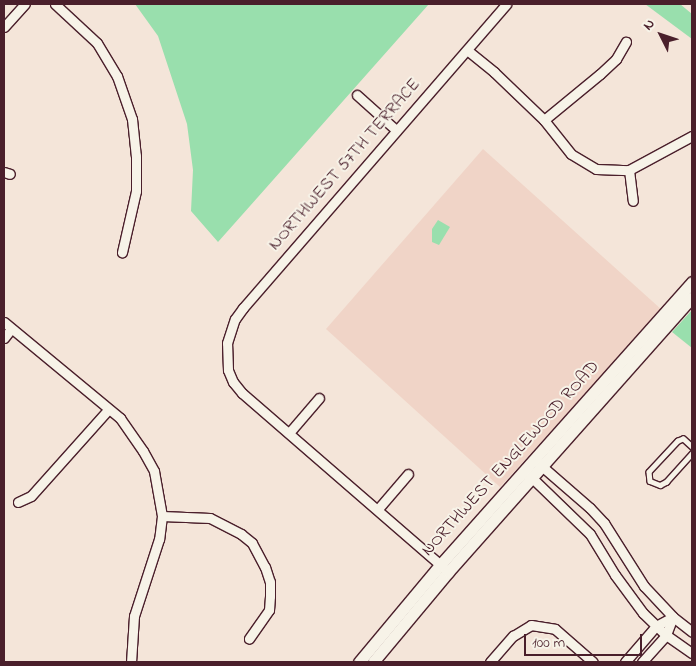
<!DOCTYPE html>
<html>
<head>
<meta charset="utf-8">
<style>
	body { margin:0 }
	#map { position:relative; width:696px; height:666px; overflow:hidden; background:#f4e5d9; font-family:"Indie Flower",sans-serif }
	div>[style] { position:absolute }
	.built>* { inset:0; background:#f0d4c7 }
	.green>* { inset:0; background:#99dfad }
	.roads { filter:drop-shadow(1px 0 #4a1f2b) drop-shadow(-1px 0 #4a1f2b) drop-shadow(0 1px #4a1f2b) drop-shadow(0 -1px #4a1f2b) }
	.service>* { height:4.5px; margin:-2.25px; padding:0 2.25px; transform-origin:2.25px; border-radius:2.25px; background:#f7f3e8 }
	.minor>* { height:9px; margin:-4.5px; padding:0 4.5px; transform-origin:4.5px; border-radius:4.5px; background:#f7f3e8 }
	.secondary>* { height:11px; margin:-5.5px; padding:0 5.5px; transform-origin:5.5px; border-radius:5.5px; background:#f7f3e8 }
	span { translate:-50% -50%; white-space:nowrap; text-align:center; line-height:1.15; -webkit-text-stroke:4px #f7f3e8; paint-order:stroke }
	.street-label { font-size:18px; color:#4a1f2b }
	.frame { position:absolute; inset:0; border:5px solid #4a1f2b; pointer-events:none }
	.north { position:absolute; left:636px; top:10px; width:50px; height:50px; -webkit-text-stroke:4px #f7f3e8; paint-order:stroke; rotate:311deg; font-size:14px; font-weight:700; line-height:20px; text-align:center; color:#4a1f2b }
	.north::after { content:''; display:block; margin:auto; width:18px; height:22px; background:#4a1f2b; clip-path:polygon(50% 0,100% 100%,50% 72%,0 100%) }
	.scale { position:absolute; left:524px; top:634px; width:118px; height:22px; box-sizing:border-box; border:2px solid #4a1f2b; border-top:0; padding-left:6px; font-size:15px; line-height:18px; white-space:nowrap; color:#4a1f2b; -webkit-text-stroke:4px #f7f3e8; paint-order:stroke }
</style>
</head>
<body>
<div id="map">
	<div class="built">
		<div style="clip-path:polygon(483px 149px,662px 310px,500px 487px,326px 329px)"></div>
	</div>
	<div class="green">
		<div style="clip-path:polygon(135px 4px,429px 4px,218px 242px,191px 211px,193px 170px,187px 124px,158px 36px)"></div>
		<div style="clip-path:polygon(645px 4px,680px 4px,692px 14px,692px 39px)"></div>
		<div style="clip-path:polygon(438px 220px,450px 227px,439px 245px,432px 242px,432px 229px)"></div>
		<div style="clip-path:polygon(692px 310px,692px 348px,672px 332px)"></div>
	</div>
	<div class="roads">
		<div class="service">
			<div style="left:692px;top:447px;width:12px;rotate:-138deg"></div>
			<div style="left:683px;top:439px;width:5px;rotate:158deg"></div>
			<div style="left:678px;top:441px;width:42px;rotate:133.1deg"></div>
			<div style="left:649px;top:472px;width:9px;rotate:84deg"></div>
			<div style="left:650px;top:481px;width:11px;rotate:22deg"></div>
			<div style="left:660px;top:485px;width:7px;rotate:-27deg"></div>
			<div style="left:666px;top:482px;width:39px;rotate:-48deg"></div>
		</div>
		<div class="minor">
			<div style="left:55px;top:4px;width:57px;rotate:42.9deg"></div>
			<div style="left:97px;top:43px;width:39px;rotate:59deg"></div>
			<div style="left:117px;top:76px;width:46px;rotate:70.8deg"></div>
			<div style="left:132px;top:119px;width:37px;rotate:84deg"></div>
			<div style="left:136px;top:156px;width:35px;rotate:90deg"></div>
			<div style="left:136px;top:191px;width:63px;rotate:102.9deg"></div>
			<div style="left:4px;top:27px;width:31px;rotate:-48deg"></div>
			<div style="left:467px;top:50px;width:35px;rotate:39deg"></div>
			<div style="left:494px;top:72px;width:69px;rotate:43.8deg"></div>
			<div style="left:544px;top:120px;width:43px;rotate:51.5deg"></div>
			<div style="left:571px;top:154px;width:29px;rotate:31deg"></div>
			<div style="left:596px;top:169px;width:33px;rotate:2deg"></div>
			<div style="left:629px;top:170px;width:72px;rotate:-28.4deg"></div>
			<div style="left:357px;top:95px;width:52px;rotate:41.9deg"></div>
			<div style="left:544px;top:120px;width:72px;rotate:-39.4deg"></div>
			<div style="left:600px;top:74px;width:22px;rotate:-43deg"></div>
			<div style="left:616px;top:59px;width:20px;rotate:-60deg"></div>
			<div style="left:629px;top:170px;width:31px;rotate:83deg"></div>
			<div style="left:4px;top:172px;width:6px;rotate:18deg"></div>
			<div style="left:4px;top:322px;width:151px;rotate:39.6deg"></div>
			<div style="left:120px;top:418px;width:40px;rotate:55.1deg"></div>
			<div style="left:143px;top:451px;width:23px;rotate:61deg"></div>
			<div style="left:154px;top:471px;width:46px;rotate:79.9deg"></div>
			<div style="left:162px;top:516px;width:23px;rotate:97deg"></div>
			<div style="left:159px;top:539px;width:81px;rotate:108deg"></div>
			<div style="left:134px;top:616px;width:46px;rotate:93.7deg"></div>
			<div style="left:4px;top:338px;width:11px;rotate:-52deg"></div>
			<div style="left:289px;top:433px;width:46px;rotate:-49.4deg"></div>
			<div style="left:537px;top:462px;width:70px;rotate:41deg"></div>
			<div style="left:590px;top:508px;width:21px;rotate:47deg"></div>
			<div style="left:604px;top:523px;width:75px;rotate:57.6deg"></div>
			<div style="left:644px;top:586px;width:42px;rotate:46.9deg"></div>
			<div style="left:673px;top:617px;width:24px;rotate:38deg"></div>
			<div style="left:528px;top:474px;width:86px;rotate:44.1deg"></div>
			<div style="left:590px;top:534px;width:48px;rotate:58.6deg"></div>
			<div style="left:615px;top:575px;width:47px;rotate:53.6deg"></div>
			<div style="left:643px;top:613px;width:32px;rotate:44deg"></div>
			<div style="left:666px;top:635px;width:32px;rotate:35deg"></div>
			<div style="left:18px;top:502px;width:14px;rotate:-25deg"></div>
			<div style="left:31px;top:496px;width:115px;rotate:-48.2deg"></div>
			<div style="left:378px;top:509px;width:46px;rotate:-49.4deg"></div>
			<div style="left:162px;top:516px;width:48px;rotate:2.4deg"></div>
			<div style="left:210px;top:518px;width:35px;rotate:27deg"></div>
			<div style="left:241px;top:534px;width:14px;rotate:39deg"></div>
			<div style="left:252px;top:543px;width:27px;rotate:62deg"></div>
			<div style="left:265px;top:567px;width:16px;rotate:72deg"></div>
			<div style="left:270px;top:582px;width:14px;rotate:90deg"></div>
			<div style="left:270px;top:596px;width:14px;rotate:94deg"></div>
			<div style="left:269px;top:610px;width:35px;rotate:125deg"></div>
			<div style="left:444px;top:568px;width:267px;rotate:-139.1deg"></div>
			<div style="left:242px;top:393px;width:14px;rotate:-129deg"></div>
			<div style="left:233px;top:382px;width:13px;rotate:-113deg"></div>
			<div style="left:228px;top:370px;width:27px;rotate:-92deg"></div>
			<div style="left:227px;top:343px;width:25px;rotate:-72deg"></div>
			<div style="left:235px;top:319px;width:14px;rotate:-54deg"></div>
			<div style="left:243px;top:308px;width:402px;rotate:-49.1deg"></div>
			<div style="left:490px;top:662px;width:35px;rotate:-49deg"></div>
			<div style="left:513px;top:636px;width:21px;rotate:-31deg"></div>
			<div style="left:531px;top:625px;width:24px;rotate:9deg"></div>
			<div style="left:555px;top:629px;width:50px;rotate:41deg"></div>
			<div style="left:625px;top:662px;width:48px;rotate:-49.3deg"></div>
			<div style="left:656px;top:626px;width:19px;rotate:-28deg"></div>
			<div style="left:642px;top:662px;width:36px;rotate:-48deg"></div>
			<div style="left:666px;top:635px;width:19px;rotate:-69deg"></div>
		</div>
		<div class="secondary">
			<div style="left:359px;top:662px;width:126px;rotate:-50.1deg"></div>
			<div style="left:440px;top:565px;width:379px;rotate:-48.3deg"></div>
			<div style="left:373px;top:662px;width:117px;rotate:-50.2deg"></div>
			<div style="left:448px;top:572px;width:368px;rotate:-48.4deg"></div>
		</div>
	</div>
	<div class="street-label">
		<span style="left:345px;top:165px;rotate:-49deg">NORTHWEST 57TH TERRACE</span>
		<span style="left:511px;top:459px;rotate:-48deg">NORTHWEST ENGLEWOOD ROAD</span>
	</div>
	<div class="frame"></div>
	<div class="north">N</div>
	<div class="scale">100 m</div>
</div>
</body>
</html>
